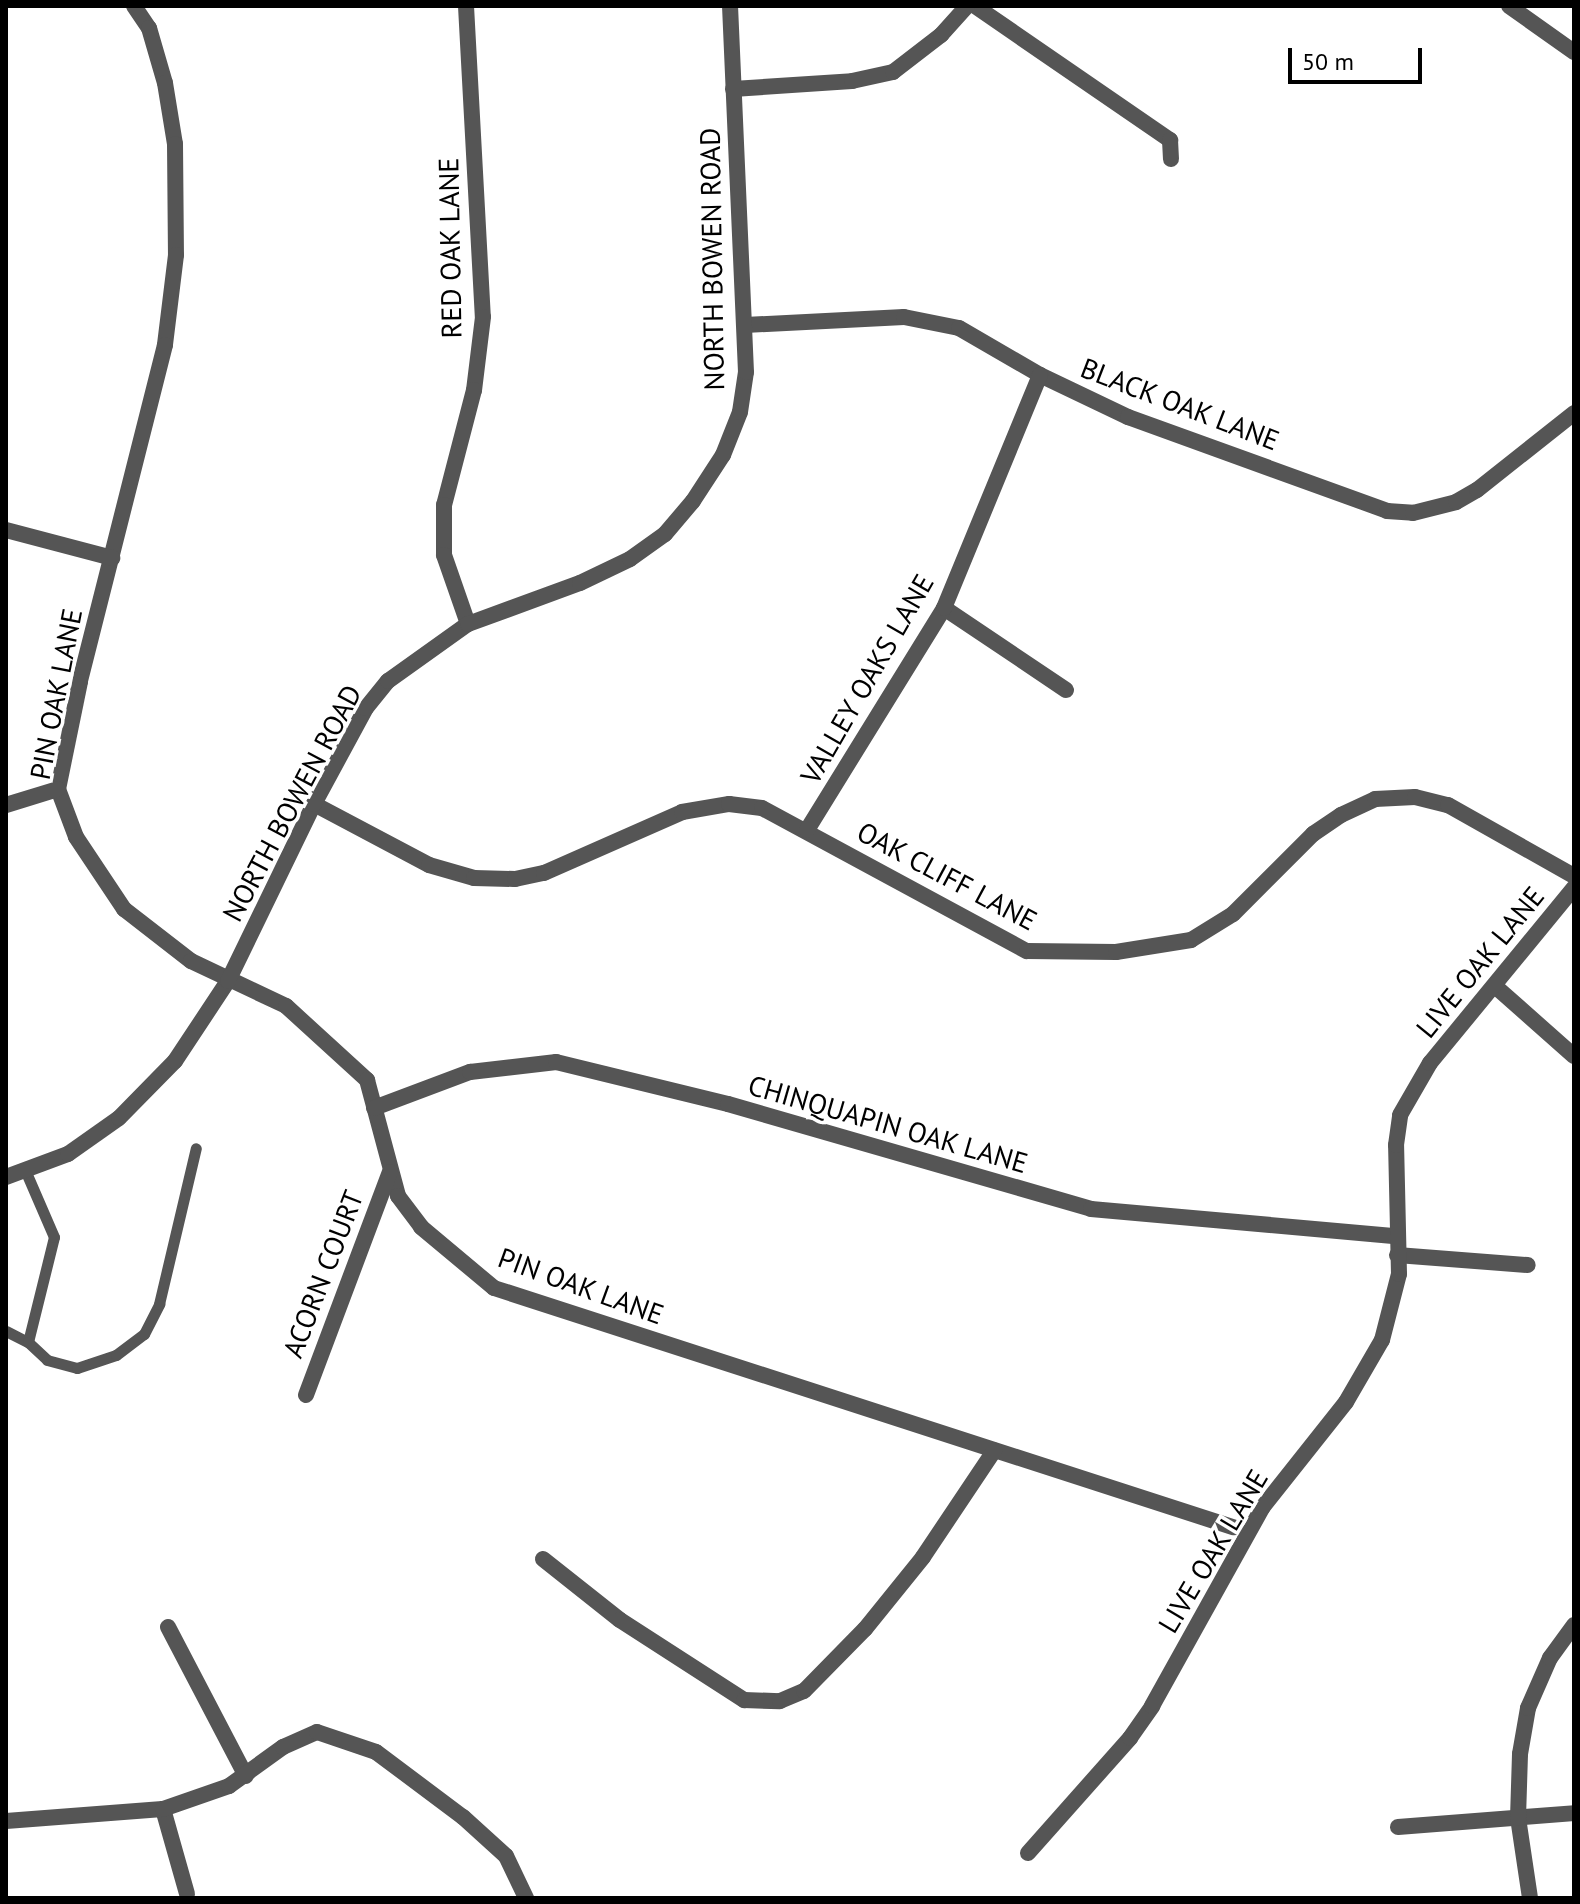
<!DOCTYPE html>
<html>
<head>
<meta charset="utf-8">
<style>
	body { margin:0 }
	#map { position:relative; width:1580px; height:1904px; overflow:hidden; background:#fff; font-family:"PT Sans",sans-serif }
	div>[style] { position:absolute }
	.service>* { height:11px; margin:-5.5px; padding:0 5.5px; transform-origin:5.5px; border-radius:5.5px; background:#555 }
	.minor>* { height:16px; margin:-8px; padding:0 8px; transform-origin:8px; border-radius:8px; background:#555 }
	.tertiary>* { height:16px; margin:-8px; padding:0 8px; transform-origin:8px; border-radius:8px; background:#555 }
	span { translate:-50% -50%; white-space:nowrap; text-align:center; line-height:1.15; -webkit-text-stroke:7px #fff; paint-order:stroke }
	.street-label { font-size:28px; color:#000 }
	.frame { position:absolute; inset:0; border:8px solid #000; pointer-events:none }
	.scale { position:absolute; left:1288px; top:48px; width:134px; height:36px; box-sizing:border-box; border:4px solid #000; border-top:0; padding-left:10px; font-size:24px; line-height:28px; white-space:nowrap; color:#000; -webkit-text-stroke:6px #fff; paint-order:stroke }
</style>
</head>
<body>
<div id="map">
	<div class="service">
		<div style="left:6px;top:1331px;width:25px;rotate:27deg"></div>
		<div style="left:28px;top:1342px;width:108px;rotate:-76.1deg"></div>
		<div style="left:54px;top:1237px;width:73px;rotate:-113.4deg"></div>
		<div style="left:28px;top:1342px;width:26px;rotate:43deg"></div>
		<div style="left:47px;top:1360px;width:31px;rotate:15deg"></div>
		<div style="left:77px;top:1368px;width:41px;rotate:-18.4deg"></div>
		<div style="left:116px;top:1355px;width:35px;rotate:-37deg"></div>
		<div style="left:144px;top:1334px;width:34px;rotate:-63deg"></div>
		<div style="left:159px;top:1304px;width:160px;rotate:-76.7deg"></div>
	</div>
	<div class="minor">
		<div style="left:134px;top:6px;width:27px;rotate:56deg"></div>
		<div style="left:149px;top:28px;width:57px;rotate:73.8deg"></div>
		<div style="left:165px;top:83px;width:62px;rotate:80.7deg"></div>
		<div style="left:175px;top:144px;width:111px;rotate:89.5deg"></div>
		<div style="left:176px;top:255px;width:91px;rotate:97deg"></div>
		<div style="left:165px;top:345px;width:348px;rotate:104.2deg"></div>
		<div style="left:80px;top:682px;width:109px;rotate:101.6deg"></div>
		<div style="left:58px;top:789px;width:51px;rotate:69.4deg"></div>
		<div style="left:76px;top:837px;width:87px;rotate:56.3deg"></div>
		<div style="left:124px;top:909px;width:85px;rotate:37.8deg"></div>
		<div style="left:191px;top:961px;width:105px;rotate:25.3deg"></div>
		<div style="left:286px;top:1006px;width:110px;rotate:42.4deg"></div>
		<div style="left:367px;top:1080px;width:120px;rotate:75deg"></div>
		<div style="left:398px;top:1196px;width:39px;rotate:53deg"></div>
		<div style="left:421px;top:1227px;width:95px;rotate:39.9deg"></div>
		<div style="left:494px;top:1288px;width:792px;rotate:17.93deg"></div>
		<div style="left:466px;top:6px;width:311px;rotate:86.9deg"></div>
		<div style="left:483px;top:317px;width:74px;rotate:97deg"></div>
		<div style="left:474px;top:390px;width:119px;rotate:104.6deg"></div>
		<div style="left:444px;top:505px;width:50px;rotate:90deg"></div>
		<div style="left:444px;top:555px;width:73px;rotate:70.8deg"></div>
		<div style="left:975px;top:6px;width:237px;rotate:34.5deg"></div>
		<div style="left:1170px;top:140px;width:19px;rotate:87deg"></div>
		<div style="left:1509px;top:6px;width:80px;rotate:35.3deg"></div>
		<div style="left:733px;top:89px;width:119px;rotate:-3.8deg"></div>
		<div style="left:852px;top:81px;width:42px;rotate:-12.4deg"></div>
		<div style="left:893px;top:72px;width:61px;rotate:-37.6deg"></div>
		<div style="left:941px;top:35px;width:39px;rotate:-48deg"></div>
		<div style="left:745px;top:325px;width:159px;rotate:-2.9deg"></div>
		<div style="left:904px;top:317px;width:56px;rotate:11.3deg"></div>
		<div style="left:959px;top:328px;width:94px;rotate:30.1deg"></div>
		<div style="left:1040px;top:375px;width:98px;rotate:25.5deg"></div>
		<div style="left:1128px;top:417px;width:276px;rotate:19.9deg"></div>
		<div style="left:1387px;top:511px;width:26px;rotate:4deg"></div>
		<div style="left:1413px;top:513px;width:44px;rotate:-14.3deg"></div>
		<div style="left:1456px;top:502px;width:24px;rotate:-30deg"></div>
		<div style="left:1477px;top:490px;width:124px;rotate:-38.4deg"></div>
		<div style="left:6px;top:530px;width:110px;rotate:14.8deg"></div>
		<div style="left:944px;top:608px;width:147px;rotate:33.9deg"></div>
		<div style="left:314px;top:804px;width:130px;rotate:27.9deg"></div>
		<div style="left:429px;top:865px;width:47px;rotate:16.1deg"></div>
		<div style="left:474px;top:878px;width:41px;rotate:1.4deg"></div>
		<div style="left:515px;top:879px;width:30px;rotate:-12deg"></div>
		<div style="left:544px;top:873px;width:151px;rotate:-23.8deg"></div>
		<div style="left:682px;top:812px;width:48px;rotate:-9.7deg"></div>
		<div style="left:729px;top:804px;width:33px;rotate:7deg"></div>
		<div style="left:762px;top:808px;width:301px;rotate:28.4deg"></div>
		<div style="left:1027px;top:951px;width:89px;rotate:0.6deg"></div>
		<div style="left:1116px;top:952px;width:76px;rotate:-9.1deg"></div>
		<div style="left:1191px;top:940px;width:49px;rotate:-31.8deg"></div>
		<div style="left:1233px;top:914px;width:113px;rotate:-45deg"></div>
		<div style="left:1313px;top:834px;width:34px;rotate:-34deg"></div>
		<div style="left:1341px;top:815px;width:38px;rotate:-25deg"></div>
		<div style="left:1375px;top:799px;width:40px;rotate:-2.9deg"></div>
		<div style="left:1415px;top:797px;width:34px;rotate:14deg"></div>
		<div style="left:1448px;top:805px;width:145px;rotate:29.4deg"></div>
		<div style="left:6px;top:805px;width:54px;rotate:-17.1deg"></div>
		<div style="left:807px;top:830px;width:261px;rotate:-58.3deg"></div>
		<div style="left:944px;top:608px;width:252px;rotate:-67.6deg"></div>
		<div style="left:1496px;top:987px;width:104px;rotate:41.5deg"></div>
		<div style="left:374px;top:1108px;width:103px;rotate:-20.6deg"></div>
		<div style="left:470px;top:1072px;width:87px;rotate:-6.6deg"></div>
		<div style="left:556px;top:1062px;width:177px;rotate:13.7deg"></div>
		<div style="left:728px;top:1104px;width:378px;rotate:16.1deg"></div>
		<div style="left:1091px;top:1209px;width:306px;rotate:5.1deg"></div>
		<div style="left:1397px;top:1255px;width:131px;rotate:4.4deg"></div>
		<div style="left:306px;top:1395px;width:238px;rotate:-69.4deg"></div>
		<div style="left:543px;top:1559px;width:98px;rotate:38.4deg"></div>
		<div style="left:620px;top:1620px;width:148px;rotate:32.8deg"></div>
		<div style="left:744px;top:1700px;width:36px;rotate:2deg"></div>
		<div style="left:780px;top:1701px;width:26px;rotate:-23deg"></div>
		<div style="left:804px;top:1691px;width:87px;rotate:-45.5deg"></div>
		<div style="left:865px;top:1629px;width:92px;rotate:-51.1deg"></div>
		<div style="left:923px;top:1557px;width:128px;rotate:-56.2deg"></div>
		<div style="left:168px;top:1627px;width:168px;rotate:62.4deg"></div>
		<div style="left:163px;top:1809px;width:88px;rotate:74.2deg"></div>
		<div style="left:6px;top:1821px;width:157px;rotate:-4.4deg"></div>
		<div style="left:163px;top:1809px;width:70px;rotate:-19.2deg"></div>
		<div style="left:229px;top:1786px;width:67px;rotate:-35.8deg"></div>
		<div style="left:283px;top:1747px;width:37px;rotate:-24deg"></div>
		<div style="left:317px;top:1732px;width:62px;rotate:18.7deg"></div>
		<div style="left:376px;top:1752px;width:109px;rotate:36.8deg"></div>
		<div style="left:463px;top:1817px;width:58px;rotate:42.2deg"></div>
		<div style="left:506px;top:1856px;width:47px;rotate:64.5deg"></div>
		<div style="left:1398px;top:1827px;width:177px;rotate:-4.5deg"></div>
		<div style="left:1028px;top:1853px;width:154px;rotate:-48.4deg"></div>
		<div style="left:1130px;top:1738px;width:39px;rotate:-55deg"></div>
		<div style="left:1152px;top:1706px;width:227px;rotate:-60.9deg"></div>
		<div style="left:1262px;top:1508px;width:135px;rotate:-51.6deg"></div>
		<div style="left:1346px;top:1402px;width:72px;rotate:-59.9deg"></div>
		<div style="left:1382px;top:1340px;width:68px;rotate:-75.6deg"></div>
		<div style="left:1399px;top:1274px;width:129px;rotate:-91.3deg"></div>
		<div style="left:1396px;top:1145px;width:30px;rotate:-82deg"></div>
		<div style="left:1400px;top:1115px;width:60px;rotate:-60deg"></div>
		<div style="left:1430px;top:1063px;width:227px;rotate:-50.6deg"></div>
		<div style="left:1530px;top:1898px;width:81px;rotate:-98.5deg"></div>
		<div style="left:1518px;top:1818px;width:64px;rotate:-88.2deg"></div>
		<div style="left:1520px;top:1754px;width:47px;rotate:-80.1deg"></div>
		<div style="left:1528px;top:1708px;width:55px;rotate:-66.3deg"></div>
		<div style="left:1550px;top:1658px;width:41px;rotate:-54deg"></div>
	</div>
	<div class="tertiary">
		<div style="left:6px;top:1177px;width:66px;rotate:-20.4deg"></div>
		<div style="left:68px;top:1154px;width:62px;rotate:-35.2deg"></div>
		<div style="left:119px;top:1118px;width:80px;rotate:-45.5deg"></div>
		<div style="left:175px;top:1061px;width:96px;rotate:-56.5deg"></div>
		<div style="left:228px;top:981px;width:197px;rotate:-64.1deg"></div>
		<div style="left:314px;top:804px;width:109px;rotate:-61.6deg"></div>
		<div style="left:366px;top:708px;width:35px;rotate:-51deg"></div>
		<div style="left:388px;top:681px;width:98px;rotate:-35.5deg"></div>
		<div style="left:468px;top:624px;width:119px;rotate:-20.1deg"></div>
		<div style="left:580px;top:583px;width:55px;rotate:-25.6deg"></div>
		<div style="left:630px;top:559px;width:43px;rotate:-35.5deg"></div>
		<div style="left:665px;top:534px;width:43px;rotate:-49.7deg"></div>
		<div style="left:693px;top:501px;width:55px;rotate:-56.9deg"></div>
		<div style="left:723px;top:455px;width:46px;rotate:-68.4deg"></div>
		<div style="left:740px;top:412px;width:40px;rotate:-81.5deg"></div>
		<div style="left:746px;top:372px;width:366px;rotate:-92.5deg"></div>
	</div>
	<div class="street-label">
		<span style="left:450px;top:248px;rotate:-91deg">RED OAK LANE</span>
		<span style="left:712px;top:259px;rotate:-91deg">NORTH BOWEN ROAD</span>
		<span style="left:1180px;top:404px;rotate:21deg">BLACK OAK LANE</span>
		<span style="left:867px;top:679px;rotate:-60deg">VALLEY OAKS LANE</span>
		<span style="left:56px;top:694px;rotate:-79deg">PIN OAK LANE</span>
		<span style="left:292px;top:803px;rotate:-62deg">NORTH BOWEN ROAD</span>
		<span style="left:947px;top:876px;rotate:28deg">OAK CLIFF LANE</span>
		<span style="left:1480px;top:962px;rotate:-51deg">LIVE OAK LANE</span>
		<span style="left:888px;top:1124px;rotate:16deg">CHINQUAPIN OAK LANE</span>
		<span style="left:323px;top:1274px;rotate:-69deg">ACORN COURT</span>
		<span style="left:581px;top:1286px;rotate:20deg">PIN OAK LANE</span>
		<span style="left:1213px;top:1551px;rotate:-59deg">LIVE OAK LANE</span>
	</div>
	<div class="frame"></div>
	<div class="scale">50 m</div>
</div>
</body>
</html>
